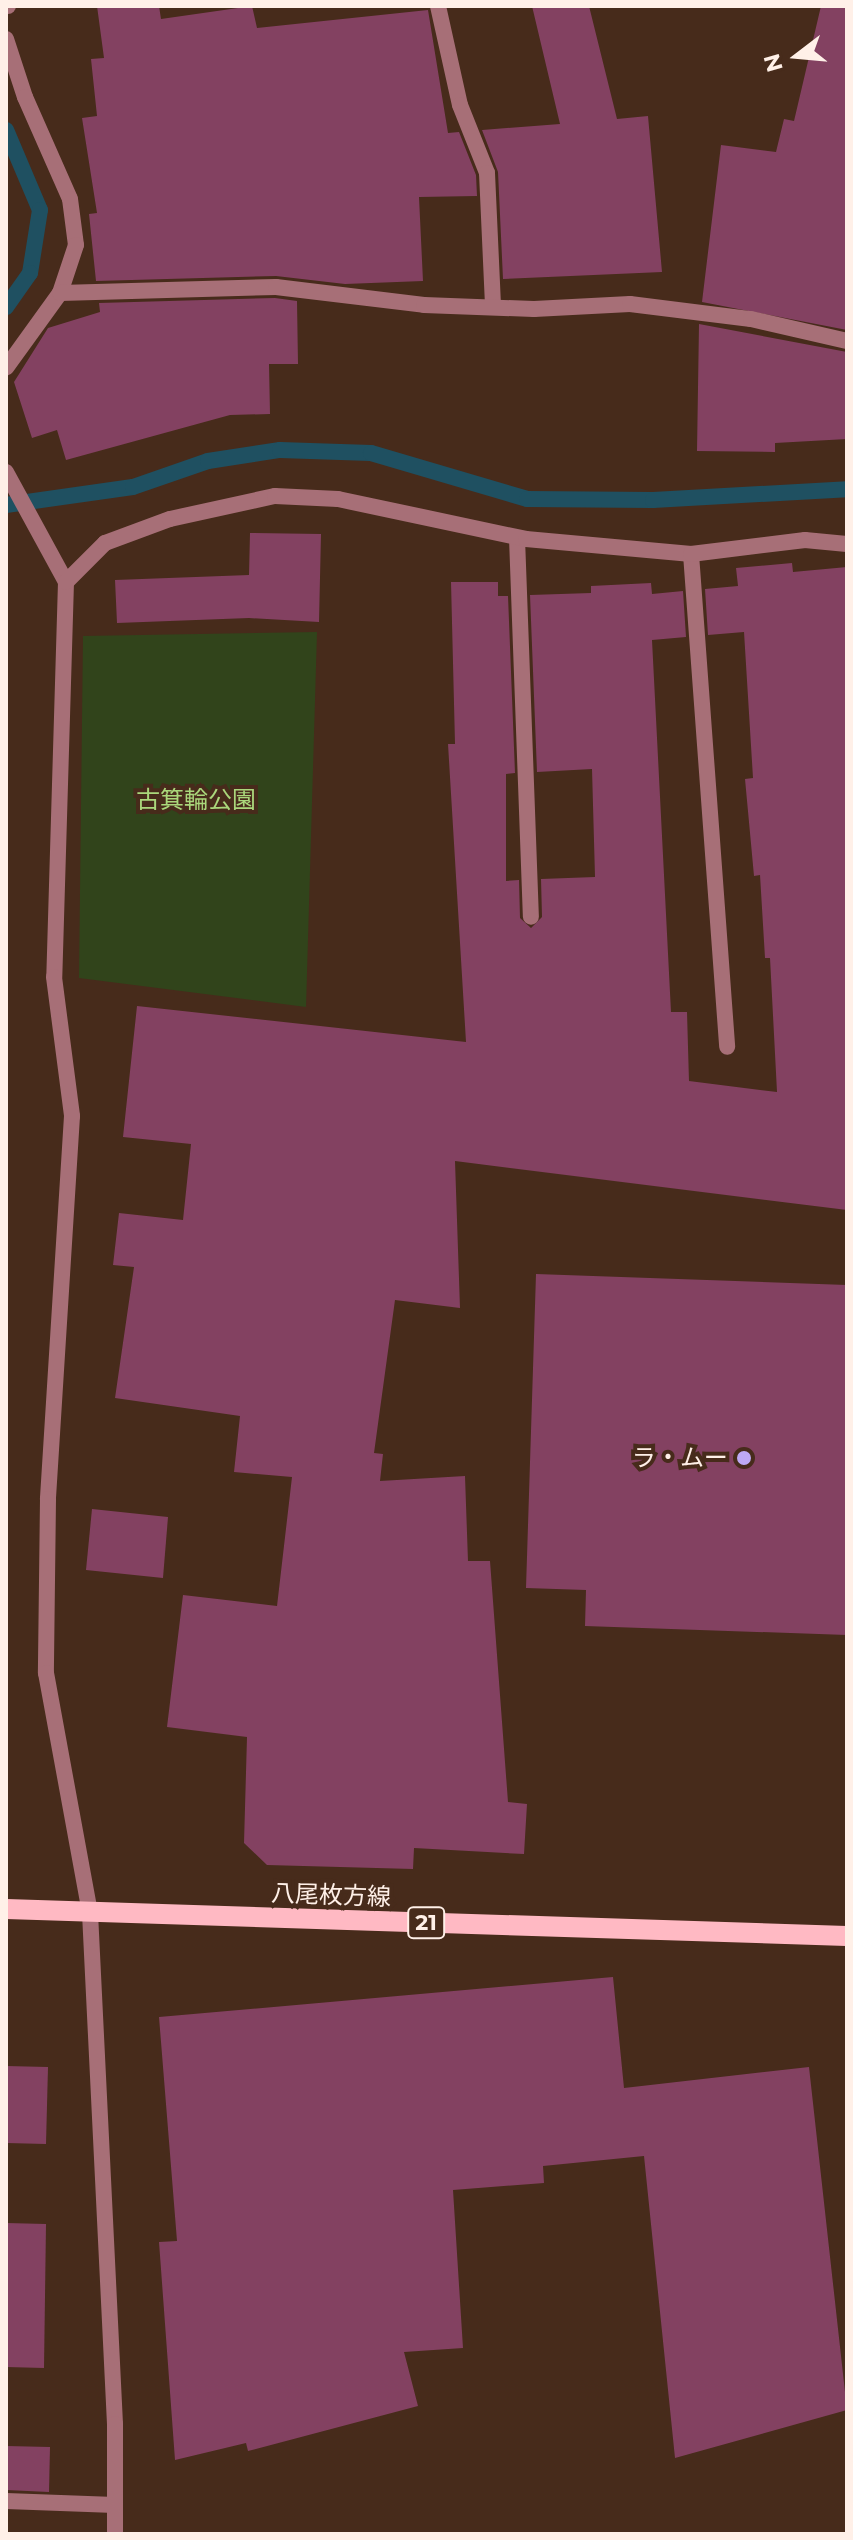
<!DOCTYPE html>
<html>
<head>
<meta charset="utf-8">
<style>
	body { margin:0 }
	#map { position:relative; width:853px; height:2540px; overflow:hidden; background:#472b1b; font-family:Montserrat,"Noto Sans JP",sans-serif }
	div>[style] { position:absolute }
	.green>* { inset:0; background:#31441b }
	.stream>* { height:16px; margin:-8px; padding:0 8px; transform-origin:8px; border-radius:8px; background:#1f5061 }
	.building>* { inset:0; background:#834161 }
	.service>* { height:16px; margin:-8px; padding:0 8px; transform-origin:8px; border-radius:8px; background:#a76f77 }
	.minor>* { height:16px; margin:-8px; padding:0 8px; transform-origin:8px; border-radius:8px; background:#a76f77 }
	.tertiary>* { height:16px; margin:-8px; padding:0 8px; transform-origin:8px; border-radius:8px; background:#a76f77 }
	.primary>* { height:20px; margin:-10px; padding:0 10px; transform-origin:10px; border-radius:10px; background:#ffb9c3 }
	.dots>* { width:22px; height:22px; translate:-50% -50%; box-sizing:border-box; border:4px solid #472b1b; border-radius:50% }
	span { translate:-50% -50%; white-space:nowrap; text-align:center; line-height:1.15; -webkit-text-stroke:8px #472b1b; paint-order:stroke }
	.shield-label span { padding:2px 6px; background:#472b1b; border:2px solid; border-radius:6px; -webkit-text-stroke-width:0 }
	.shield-label { font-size:22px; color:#fff0e8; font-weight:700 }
	.park-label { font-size:24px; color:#aad77b }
	.poi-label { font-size:24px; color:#fff0e8 }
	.right { translate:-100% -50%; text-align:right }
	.street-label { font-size:24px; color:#fff0e8 }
	.frame { position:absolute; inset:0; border:8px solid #fff0e8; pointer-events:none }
	.north { position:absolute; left:757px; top:16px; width:80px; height:80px; -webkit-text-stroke:6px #472b1b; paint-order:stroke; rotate:254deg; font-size:22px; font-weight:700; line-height:32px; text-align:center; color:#fff0e8 }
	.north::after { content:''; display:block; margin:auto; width:28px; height:36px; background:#fff0e8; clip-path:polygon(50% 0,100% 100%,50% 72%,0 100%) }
</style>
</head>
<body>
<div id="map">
	<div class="green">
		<div style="clip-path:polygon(317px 632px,306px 1007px,79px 978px,83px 636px)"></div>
	</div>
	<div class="stream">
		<div style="left:6px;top:130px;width:87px;rotate:67deg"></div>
		<div style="left:40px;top:210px;width:64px;rotate:99deg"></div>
		<div style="left:30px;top:273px;width:42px;rotate:125.2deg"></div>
		<div style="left:6px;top:505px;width:128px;rotate:-8.1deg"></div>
		<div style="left:133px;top:487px;width:79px;rotate:-19.1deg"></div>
		<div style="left:208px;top:461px;width:73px;rotate:-8.7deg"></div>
		<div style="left:280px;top:450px;width:91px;rotate:1.9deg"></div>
		<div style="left:371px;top:453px;width:163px;rotate:16.4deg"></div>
		<div style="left:527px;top:499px;width:126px;rotate:0.5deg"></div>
		<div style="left:653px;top:500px;width:194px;rotate:-3.2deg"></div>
	</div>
	<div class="building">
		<div style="clip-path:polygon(97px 6px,159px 6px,161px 19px,252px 6px,257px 28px,428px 10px,448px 133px,459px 132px,476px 175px,477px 196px,419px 197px,423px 281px,345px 284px,276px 276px,96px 281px,89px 214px,97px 213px,82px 118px,97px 116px,91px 59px,104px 58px)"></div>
		<div style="clip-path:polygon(532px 6px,589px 6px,617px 119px,648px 116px,662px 272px,503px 279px,498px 172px,482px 130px,560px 124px)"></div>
		<div style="clip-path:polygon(821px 6px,847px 6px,847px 330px,702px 302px,721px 145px,776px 152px,784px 119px,794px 121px)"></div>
		<div style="clip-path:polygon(275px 298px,297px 301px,298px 364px,269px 364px,270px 414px,230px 415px,66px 460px,57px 430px,32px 438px,14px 382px,48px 328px,100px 312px,99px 303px)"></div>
		<div style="clip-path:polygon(699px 324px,847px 352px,847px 439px,775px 443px,775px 452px,697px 451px)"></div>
		<div style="clip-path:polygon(250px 533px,321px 534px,319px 622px,249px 618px,117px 623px,115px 580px,249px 575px)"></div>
		<div style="clip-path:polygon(792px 563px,793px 572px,847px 567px,847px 1210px,455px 1161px,460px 1308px,395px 1300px,374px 1453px,383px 1454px,380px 1481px,465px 1476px,468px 1561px,490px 1561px,508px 1802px,527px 1804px,524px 1854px,414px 1848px,413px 1869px,267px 1865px,244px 1843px,247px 1737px,167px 1727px,183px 1595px,277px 1606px,292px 1477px,234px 1472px,240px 1416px,115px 1398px,134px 1267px,113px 1265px,119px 1213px,183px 1220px,191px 1144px,123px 1137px,137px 1006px,466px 1042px,448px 744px,455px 744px,451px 582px,498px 582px,498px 596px,508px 596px,515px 773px,506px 774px,506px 881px,519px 880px,520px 918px,531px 928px,542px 917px,541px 879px,595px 877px,592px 769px,537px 772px,530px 595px,591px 593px,591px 586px,651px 583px,652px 594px,683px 591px,686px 637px,652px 640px,671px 1012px,687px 1012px,689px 1081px,777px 1092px,770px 958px,765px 958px,760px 875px,754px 876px,745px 779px,753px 778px,744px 632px,708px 635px,705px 589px,738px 586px,736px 568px)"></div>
		<div style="clip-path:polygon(536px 1274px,847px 1285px,847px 1635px,585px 1626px,586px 1590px,526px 1588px)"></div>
		<div style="clip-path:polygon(92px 1509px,168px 1517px,163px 1578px,86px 1570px)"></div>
		<div style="clip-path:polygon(613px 1977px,624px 2088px,809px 2067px,847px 2410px,675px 2458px,644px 2156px,543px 2166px,544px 2183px,453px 2190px,463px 2348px,404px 2352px,418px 2406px,248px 2451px,246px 2443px,175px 2460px,159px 2242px,177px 2241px,159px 2017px)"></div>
		<div style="clip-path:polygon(6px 2066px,48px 2067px,46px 2144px,6px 2143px)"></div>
		<div style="clip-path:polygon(6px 2223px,46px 2224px,44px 2368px,6px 2367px)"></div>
		<div style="clip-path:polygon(6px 2446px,50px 2447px,49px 2492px,6px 2490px)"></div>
	</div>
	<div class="service">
		<div style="left:517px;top:538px;width:379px;rotate:87.9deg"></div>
		<div style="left:691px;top:554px;width:494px;rotate:85.8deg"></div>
		<div style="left:6px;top:2501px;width:109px;rotate:2.1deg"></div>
	</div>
	<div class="minor">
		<div style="left:6px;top:6px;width:2px"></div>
		<div style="left:438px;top:6px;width:101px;rotate:77.5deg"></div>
		<div style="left:460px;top:105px;width:73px;rotate:68.3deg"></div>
		<div style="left:487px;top:173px;width:134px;rotate:87.4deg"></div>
		<div style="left:6px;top:39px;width:61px;rotate:71.9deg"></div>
		<div style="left:25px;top:97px;width:111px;rotate:66.2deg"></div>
		<div style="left:70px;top:199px;width:46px;rotate:82.6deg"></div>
		<div style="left:76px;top:245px;width:51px;rotate:108.4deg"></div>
		<div style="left:60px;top:293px;width:92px;rotate:125.8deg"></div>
		<div style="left:60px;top:293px;width:216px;rotate:-1.6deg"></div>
		<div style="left:276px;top:287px;width:149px;rotate:6.9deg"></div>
		<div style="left:424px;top:305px;width:110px;rotate:2.1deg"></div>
		<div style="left:534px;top:309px;width:96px;rotate:-3deg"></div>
		<div style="left:630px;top:304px;width:122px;rotate:7.1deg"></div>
		<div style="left:751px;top:319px;width:98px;rotate:12.9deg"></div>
		<div style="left:6px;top:472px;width:125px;rotate:61.4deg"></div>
		<div style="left:66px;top:582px;width:395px;rotate:91.7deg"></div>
		<div style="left:54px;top:977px;width:140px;rotate:82.6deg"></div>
		<div style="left:72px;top:1116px;width:384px;rotate:93.6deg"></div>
		<div style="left:48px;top:1499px;width:174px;rotate:90.7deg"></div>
		<div style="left:46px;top:1673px;width:244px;rotate:79.6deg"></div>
		<div style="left:66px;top:582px;width:55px;rotate:-45deg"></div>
		<div style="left:105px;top:543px;width:69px;rotate:-20.3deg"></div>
		<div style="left:170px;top:519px;width:107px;rotate:-12.4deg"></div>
		<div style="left:275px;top:496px;width:63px;rotate:2.7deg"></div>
		<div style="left:338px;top:499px;width:192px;rotate:12deg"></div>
		<div style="left:526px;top:539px;width:166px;rotate:5.2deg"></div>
		<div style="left:691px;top:554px;width:115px;rotate:-7deg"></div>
		<div style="left:805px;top:540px;width:42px;rotate:5.4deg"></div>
	</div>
	<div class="tertiary">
		<div style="left:90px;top:1913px;width:512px;rotate:87.2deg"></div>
		<div style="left:115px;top:2424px;width:110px;rotate:90deg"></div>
	</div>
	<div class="primary">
		<div style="left:6px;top:1909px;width:841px;rotate:1.84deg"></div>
	</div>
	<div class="dots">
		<div style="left:744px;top:1458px;background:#bea9f4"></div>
	</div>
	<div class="shield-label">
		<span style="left:426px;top:1923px">21</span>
	</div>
	<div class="park-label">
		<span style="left:196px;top:800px">古箕輪公園</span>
	</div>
	<div class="poi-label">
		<span class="right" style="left:728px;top:1458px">ラ・ムー</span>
	</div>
	<div class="street-label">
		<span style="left:331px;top:1895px;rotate:2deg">八尾枚方線</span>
	</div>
	<div class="frame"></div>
	<div class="north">N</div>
</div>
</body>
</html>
